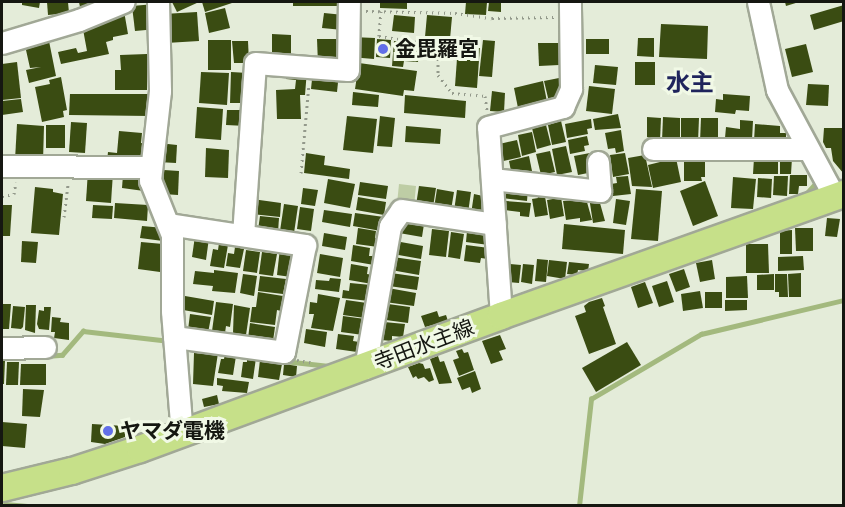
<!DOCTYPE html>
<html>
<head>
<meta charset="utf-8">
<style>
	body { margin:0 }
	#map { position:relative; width:845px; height:507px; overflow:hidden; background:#e4ecd9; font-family:"DejaVu Sans","Noto Sans JP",sans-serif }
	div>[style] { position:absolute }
	.green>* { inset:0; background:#becda5 }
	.stream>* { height:4.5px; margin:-2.25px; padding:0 2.25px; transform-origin:2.25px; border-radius:2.25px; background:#a3b97e }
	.building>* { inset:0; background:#3a4c12 }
	.path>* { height:3px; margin-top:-1.5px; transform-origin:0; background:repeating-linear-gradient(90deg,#93998b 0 1.5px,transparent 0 6px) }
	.roads { filter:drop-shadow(2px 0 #a1a896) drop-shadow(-2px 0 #a1a896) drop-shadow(0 2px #a1a896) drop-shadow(0 -2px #a1a896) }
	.minor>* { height:21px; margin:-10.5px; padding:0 10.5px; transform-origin:10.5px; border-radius:10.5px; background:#fff }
	.major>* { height:26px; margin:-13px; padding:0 13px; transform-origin:13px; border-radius:13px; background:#c6e089 }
	.dots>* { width:16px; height:16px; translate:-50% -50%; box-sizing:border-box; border:3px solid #f1f9e6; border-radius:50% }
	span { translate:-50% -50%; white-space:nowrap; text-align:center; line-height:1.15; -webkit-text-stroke:6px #f1f9e6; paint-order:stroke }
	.poi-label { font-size:21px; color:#151711; font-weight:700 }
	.left { translate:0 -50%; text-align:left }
	.street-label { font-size:21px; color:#151711 }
	.quarter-label { font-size:24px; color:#1f245c; font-weight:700 }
	.frame { position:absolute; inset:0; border:3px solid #151711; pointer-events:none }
</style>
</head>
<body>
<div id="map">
	<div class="green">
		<div style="clip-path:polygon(399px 184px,416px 186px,414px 206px,397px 204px)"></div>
	</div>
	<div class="stream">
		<div style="left:805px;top:195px;width:13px;rotate:-48deg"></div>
		<div style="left:46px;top:356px;width:16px;rotate:-4deg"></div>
		<div style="left:62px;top:355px;width:32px;rotate:-49deg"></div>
		<div style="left:83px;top:331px;width:87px;rotate:6.6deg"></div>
		<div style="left:284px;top:361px;width:45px;rotate:6.3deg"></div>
		<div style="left:5px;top:504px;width:22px;rotate:5deg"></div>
		<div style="left:579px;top:506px;width:108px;rotate:-83.6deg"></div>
		<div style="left:591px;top:399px;width:128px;rotate:-30.6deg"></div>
		<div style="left:701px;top:334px;width:147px;rotate:-13.4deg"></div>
	</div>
	<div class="building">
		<div style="clip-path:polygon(22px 2px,40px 2px,39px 8px,22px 5px)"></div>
		<div style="clip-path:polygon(47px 2px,68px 2px,69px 13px,48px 15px)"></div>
		<div style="clip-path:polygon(79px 2px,90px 2px,92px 9px,81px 12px)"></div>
		<div style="clip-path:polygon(172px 2px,199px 2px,177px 12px)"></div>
		<div style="clip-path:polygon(202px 2px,235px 2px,205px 12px)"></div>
		<div style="clip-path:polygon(293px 2px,346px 2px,346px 6px,293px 6px)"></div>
		<div style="clip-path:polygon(380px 2px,407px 2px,407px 9px,380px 8px)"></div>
		<div style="clip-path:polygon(466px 2px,487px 2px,486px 15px,465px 14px)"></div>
		<div style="clip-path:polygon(489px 2px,501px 2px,501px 12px,488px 11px)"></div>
		<div style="clip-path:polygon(785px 2px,799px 2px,786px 6px)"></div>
		<div style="clip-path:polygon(155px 4px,157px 29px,135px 31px,132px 6px)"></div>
		<div style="clip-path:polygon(844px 5px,844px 21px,814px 30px,810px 15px)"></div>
		<div style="clip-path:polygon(225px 8px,230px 28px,209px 33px,205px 13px)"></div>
		<div style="clip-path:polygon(124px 11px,128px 34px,113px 37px,113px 40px,106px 42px,109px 54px,61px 64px,58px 52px,76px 48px,78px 53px,87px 51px,82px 24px)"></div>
		<div style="clip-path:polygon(197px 12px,199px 41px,166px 43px,164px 14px)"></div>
		<div style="clip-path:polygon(324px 13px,344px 15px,343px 30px,322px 28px)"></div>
		<div style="clip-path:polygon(394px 15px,415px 17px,414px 33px,392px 31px)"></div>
		<div style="clip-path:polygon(427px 15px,452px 17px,450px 39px,425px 37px)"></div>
		<div style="clip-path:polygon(661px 24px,708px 26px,707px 59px,659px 57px)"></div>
		<div style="clip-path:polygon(272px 34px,291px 35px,291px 61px,272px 60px)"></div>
		<div style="clip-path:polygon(48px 36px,56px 76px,29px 83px,26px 70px,41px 67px,30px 68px,24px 41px)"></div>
		<div style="clip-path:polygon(352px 37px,375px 38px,374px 59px,350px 57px)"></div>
		<div style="clip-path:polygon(638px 38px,654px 38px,654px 57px,637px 56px)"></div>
		<div style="clip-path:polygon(317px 39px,339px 39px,339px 64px,318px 64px)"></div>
		<div style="clip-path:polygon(377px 39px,391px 40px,390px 58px,376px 57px)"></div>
		<div style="clip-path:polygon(586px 39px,609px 39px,609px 54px,586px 54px)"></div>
		<div style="clip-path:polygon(208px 40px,231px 40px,231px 70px,208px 70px)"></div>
		<div style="clip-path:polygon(483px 40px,495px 41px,492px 77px,479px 76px)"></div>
		<div style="clip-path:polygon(232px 41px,248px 41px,249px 63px,234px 63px)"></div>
		<div style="clip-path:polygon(394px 41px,420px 44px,418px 62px,404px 61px,403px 67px,392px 66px)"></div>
		<div style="clip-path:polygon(538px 43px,559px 43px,559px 65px,539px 66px)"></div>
		<div style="clip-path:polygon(806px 44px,813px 72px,792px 77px,785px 49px)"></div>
		<div style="clip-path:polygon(458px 45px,480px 46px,477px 88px,455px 86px)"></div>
		<div style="clip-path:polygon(147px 54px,147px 90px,115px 90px,115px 70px,121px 70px,120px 55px)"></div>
		<div style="clip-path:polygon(17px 62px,21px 98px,2px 100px,2px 64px)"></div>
		<div style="clip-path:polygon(635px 62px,655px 62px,655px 85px,635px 85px)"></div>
		<div style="clip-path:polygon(359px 63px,417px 71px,414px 91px,404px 90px,403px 96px,355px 89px)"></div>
		<div style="clip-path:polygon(595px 65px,618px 67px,616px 85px,593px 83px)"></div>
		<div style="clip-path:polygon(288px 69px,307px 70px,305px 95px,300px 95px,301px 119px,277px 119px,276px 90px,295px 89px,296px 80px,286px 79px)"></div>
		<div style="clip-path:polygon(313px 70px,339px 73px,337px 92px,311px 89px)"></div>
		<div style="clip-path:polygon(201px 72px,229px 73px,227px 105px,199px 103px)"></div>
		<div style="clip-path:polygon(231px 72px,248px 73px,248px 103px,230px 103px)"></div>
		<div style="clip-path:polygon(61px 77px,67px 110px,63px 111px,64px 117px,42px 122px,35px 87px,50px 84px,49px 80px)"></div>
		<div style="clip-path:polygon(559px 78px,562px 92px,556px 94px,558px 100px,549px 102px,544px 81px)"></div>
		<div style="clip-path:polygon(543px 81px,547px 102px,518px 108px,514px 88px)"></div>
		<div style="clip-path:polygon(808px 84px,829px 85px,828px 106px,806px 105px)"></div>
		<div style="clip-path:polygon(589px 86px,615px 89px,612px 114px,586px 111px)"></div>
		<div style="clip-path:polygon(492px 91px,505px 93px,504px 112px,490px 111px)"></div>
		<div style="clip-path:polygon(353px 92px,379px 95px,378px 107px,352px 105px)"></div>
		<div style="clip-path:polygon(70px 94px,150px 94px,150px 116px,69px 115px)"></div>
		<div style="clip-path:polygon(723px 94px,750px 96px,749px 111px,736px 110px,735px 114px,715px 112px,716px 99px,723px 100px)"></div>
		<div style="clip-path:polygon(405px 95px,466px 101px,465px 118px,404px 113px)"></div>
		<div style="clip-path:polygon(21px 99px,23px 112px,2px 115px,2px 101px)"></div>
		<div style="clip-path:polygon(197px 107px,223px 109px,221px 140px,195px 138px)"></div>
		<div style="clip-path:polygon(227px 110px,246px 110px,246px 126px,226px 125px)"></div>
		<div style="clip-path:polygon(618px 114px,621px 128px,595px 130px,593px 119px)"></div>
		<div style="clip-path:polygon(347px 116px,377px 119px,373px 153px,343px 150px)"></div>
		<div style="clip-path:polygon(380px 116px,395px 118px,392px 147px,377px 146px)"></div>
		<div style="clip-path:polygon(647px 117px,661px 118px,660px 141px,647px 137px)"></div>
		<div style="clip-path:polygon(663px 117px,680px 118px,680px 142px,662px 141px)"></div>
		<div style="clip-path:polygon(681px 118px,699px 118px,698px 142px,681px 142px)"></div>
		<div style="clip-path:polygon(701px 118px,718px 118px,718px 142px,700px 142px)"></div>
		<div style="clip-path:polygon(591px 119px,592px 128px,587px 129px,588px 134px,567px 138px,565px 124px)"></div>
		<div style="clip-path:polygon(740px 120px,753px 121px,752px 140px,725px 138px,726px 127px,740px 129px)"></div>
		<div style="clip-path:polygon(561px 121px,566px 142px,552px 145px,548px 125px)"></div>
		<div style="clip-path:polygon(71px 122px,87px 123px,85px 153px,69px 152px)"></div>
		<div style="clip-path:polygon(17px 124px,44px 126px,43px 161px,15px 160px)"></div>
		<div style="clip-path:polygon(755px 124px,780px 126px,780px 133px,786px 133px,786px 143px,754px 141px)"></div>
		<div style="clip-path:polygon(46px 125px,65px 125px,65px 148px,46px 148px)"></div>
		<div style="clip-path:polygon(546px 125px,551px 145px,537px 149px,532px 128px)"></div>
		<div style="clip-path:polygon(406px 126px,441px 129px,440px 144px,405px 142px)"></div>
		<div style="clip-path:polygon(824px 128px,844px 128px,844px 174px,833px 161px,831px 148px,826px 148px,823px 142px)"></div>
		<div style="clip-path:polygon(621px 130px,624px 151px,616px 153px,615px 148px,608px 149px,605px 133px)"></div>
		<div style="clip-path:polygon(119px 131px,142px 133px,141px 143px,151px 144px,149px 163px,107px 161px,108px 152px,117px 153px)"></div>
		<div style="clip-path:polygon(532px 132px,536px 152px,522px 156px,518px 135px)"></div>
		<div style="clip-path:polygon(587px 136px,589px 145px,584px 146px,585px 151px,570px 154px,568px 140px)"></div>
		<div style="clip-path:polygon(517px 140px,521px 157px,499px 162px,495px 145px)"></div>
		<div style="clip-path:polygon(159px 143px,177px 145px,176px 163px,158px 162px)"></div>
		<div style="clip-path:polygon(566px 146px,572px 172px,557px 175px,552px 149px)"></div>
		<div style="clip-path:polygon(206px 148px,229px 150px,228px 178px,205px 177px)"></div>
		<div style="clip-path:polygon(550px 151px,555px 172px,541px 175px,536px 154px)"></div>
		<div style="clip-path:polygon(306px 153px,325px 156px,324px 165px,350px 169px,349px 179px,304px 173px)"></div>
		<div style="clip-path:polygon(590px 153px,593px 172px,578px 175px,574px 156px)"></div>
		<div style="clip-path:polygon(625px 153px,629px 174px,613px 177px,610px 155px)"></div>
		<div style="clip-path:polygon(645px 155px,652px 187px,632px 186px,628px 158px)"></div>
		<div style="clip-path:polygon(529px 156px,532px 171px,511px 171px,509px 161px)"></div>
		<div style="clip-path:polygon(676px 158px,681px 182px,653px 188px,648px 165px)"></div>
		<div style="clip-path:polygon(754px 158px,778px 158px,778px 174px,753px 174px)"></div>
		<div style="clip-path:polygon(780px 158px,792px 158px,791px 174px,780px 174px)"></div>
		<div style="clip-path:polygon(684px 160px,705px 160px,705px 177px,701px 177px,702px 181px,684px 181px)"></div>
		<div style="clip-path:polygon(164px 170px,179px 171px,178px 195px,163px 194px)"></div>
		<div style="clip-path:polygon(88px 171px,113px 172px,111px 203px,86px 201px)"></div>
		<div style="clip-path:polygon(123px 175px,145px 178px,144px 191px,122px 188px)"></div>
		<div style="clip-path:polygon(790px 175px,807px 175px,807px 186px,799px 186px,798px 194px,789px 194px)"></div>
		<div style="clip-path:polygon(628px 176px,631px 194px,613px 196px,611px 184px,617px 183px,616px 177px)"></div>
		<div style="clip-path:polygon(774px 176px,788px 176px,787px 196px,773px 195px)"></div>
		<div style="clip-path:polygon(733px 177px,756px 179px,753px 209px,731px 208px)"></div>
		<div style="clip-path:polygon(758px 178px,772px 179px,771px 198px,757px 197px)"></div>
		<div style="clip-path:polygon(328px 179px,355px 184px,350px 208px,324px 203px)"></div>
		<div style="clip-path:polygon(705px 181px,718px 216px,693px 226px,680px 191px)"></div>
		<div style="clip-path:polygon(360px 182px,388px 186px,386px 199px,358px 195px)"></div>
		<div style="clip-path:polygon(419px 186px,436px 188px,433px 207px,416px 205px)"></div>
		<div style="clip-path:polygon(35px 187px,53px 189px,53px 192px,63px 194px,59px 235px,31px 233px)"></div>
		<div style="clip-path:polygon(508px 187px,528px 189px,527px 201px,502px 198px,502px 193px)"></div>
		<div style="clip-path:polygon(303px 188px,318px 190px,315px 206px,301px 204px)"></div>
		<div style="clip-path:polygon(437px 189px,454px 192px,451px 210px,434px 208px)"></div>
		<div style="clip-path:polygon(636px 189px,662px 191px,658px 241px,631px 239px)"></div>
		<div style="clip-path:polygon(457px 190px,471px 192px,468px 213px,454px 211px)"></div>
		<div style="clip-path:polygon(544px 190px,548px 215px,535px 217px,532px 199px,538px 198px,537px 192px)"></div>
		<div style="clip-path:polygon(560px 191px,564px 216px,550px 219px,547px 200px,553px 199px,552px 193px)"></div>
		<div style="clip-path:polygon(474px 194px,483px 196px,482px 201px,486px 202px,484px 216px,471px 214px)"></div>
		<div style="clip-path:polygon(568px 194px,585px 195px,592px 220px,580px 222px,580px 218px,566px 220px,563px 201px,569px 201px)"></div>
		<div style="clip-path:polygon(598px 196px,605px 221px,593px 223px,589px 197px)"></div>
		<div style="clip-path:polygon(358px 197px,386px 202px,384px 215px,356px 210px)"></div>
		<div style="clip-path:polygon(253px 199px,281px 203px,280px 217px,251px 214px)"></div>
		<div style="clip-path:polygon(616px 199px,630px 201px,626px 225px,613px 223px)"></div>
		<div style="clip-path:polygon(506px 201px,531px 203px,529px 217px,520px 216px,520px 212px,505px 210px)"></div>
		<div style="clip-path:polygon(115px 203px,148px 205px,147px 221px,114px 218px)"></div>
		<div style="clip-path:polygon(284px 204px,298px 206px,294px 233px,280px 231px)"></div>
		<div style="clip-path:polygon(2px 205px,12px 205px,10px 236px,2px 236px)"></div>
		<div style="clip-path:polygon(93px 205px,113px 206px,112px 219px,92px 218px)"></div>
		<div style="clip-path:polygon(300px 207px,314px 209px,311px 231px,297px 229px)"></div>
		<div style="clip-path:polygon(324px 210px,352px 214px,350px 227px,322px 222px)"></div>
		<div style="clip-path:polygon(355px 213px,384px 217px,381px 231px,353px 226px)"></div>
		<div style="clip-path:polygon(260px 216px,279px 218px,278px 232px,258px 230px)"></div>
		<div style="clip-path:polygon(827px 218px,840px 219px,837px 237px,825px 236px)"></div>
		<div style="clip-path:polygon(401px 220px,424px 224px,422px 237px,399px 233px)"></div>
		<div style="clip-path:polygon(564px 224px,625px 230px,623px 254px,562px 249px)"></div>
		<div style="clip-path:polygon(142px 226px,164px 228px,163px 241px,140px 238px)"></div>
		<div style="clip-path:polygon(358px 228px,376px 231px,375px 238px,379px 239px,378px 247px,356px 244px)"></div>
		<div style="clip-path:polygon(795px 228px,813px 228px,813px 251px,796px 251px)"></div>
		<div style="clip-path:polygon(432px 229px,449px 231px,446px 257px,429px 255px)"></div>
		<div style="clip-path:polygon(792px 230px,792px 254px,780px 254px,780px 231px)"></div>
		<div style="clip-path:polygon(467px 231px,490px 234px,489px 245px,466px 242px)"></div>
		<div style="clip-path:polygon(451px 232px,464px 234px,460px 259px,448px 257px)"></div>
		<div style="clip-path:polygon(324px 233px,347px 237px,345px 250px,322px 246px)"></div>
		<div style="clip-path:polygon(195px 236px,209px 238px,206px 260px,192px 257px)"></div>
		<div style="clip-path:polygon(22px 241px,38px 242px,36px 263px,21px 262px)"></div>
		<div style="clip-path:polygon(395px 241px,423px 246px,421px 259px,393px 254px)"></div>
		<div style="clip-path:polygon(141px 242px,163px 244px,160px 272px,138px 269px)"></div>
		<div style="clip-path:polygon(219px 243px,228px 245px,224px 268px,210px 266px,213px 249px,218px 250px)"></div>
		<div style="clip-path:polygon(746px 244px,768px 244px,769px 273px,746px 273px)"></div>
		<div style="clip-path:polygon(353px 245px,370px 248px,369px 256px,375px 256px,374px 265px,351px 261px)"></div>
		<div style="clip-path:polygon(466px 245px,489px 248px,488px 259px,481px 258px,480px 263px,464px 261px)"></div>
		<div style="clip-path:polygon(235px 247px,244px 249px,240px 268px,226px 266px,228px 253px,234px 254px)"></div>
		<div style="clip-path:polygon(280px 248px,295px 251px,291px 277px,277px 275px)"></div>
		<div style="clip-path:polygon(246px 250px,260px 252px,257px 273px,243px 271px)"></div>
		<div style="clip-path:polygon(262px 252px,277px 254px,273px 276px,259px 274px)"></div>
		<div style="clip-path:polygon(320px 254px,343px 258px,340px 277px,317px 273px)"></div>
		<div style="clip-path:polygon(803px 256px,804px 270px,778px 271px,778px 257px)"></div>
		<div style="clip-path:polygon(393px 257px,421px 261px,419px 275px,391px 270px)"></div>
		<div style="clip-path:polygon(537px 259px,548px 260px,546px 282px,535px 281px)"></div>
		<div style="clip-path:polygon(549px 260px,567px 262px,565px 279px,547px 276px)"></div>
		<div style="clip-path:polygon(712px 260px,715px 279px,700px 282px,696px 263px)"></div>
		<div style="clip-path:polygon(569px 262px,589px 264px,588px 271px,578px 270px,577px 275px,567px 274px)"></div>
		<div style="clip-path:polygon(351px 264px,368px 267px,367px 274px,373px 275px,372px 284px,349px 280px)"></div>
		<div style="clip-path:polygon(510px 264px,521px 265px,519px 283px,508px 282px)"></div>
		<div style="clip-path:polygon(523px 264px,534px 265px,532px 284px,521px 282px)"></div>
		<div style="clip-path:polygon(684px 269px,690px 287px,676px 292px,669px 274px)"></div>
		<div style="clip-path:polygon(214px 270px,238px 273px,235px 293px,212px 291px,213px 286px,193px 284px,195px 271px,214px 273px)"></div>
		<div style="clip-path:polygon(391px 273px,419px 277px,417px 290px,389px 286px)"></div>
		<div style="clip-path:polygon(801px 273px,801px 297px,789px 297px,788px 274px)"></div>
		<div style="clip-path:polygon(243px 274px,257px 276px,254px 296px,240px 293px)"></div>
		<div style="clip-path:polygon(774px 274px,774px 290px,757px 290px,757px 275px)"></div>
		<div style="clip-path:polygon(775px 274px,787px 274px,788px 297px,779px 297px,779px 292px,775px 292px)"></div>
		<div style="clip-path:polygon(260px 276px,286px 279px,283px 294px,258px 291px)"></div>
		<div style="clip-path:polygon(747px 276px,748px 298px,726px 298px,726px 277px)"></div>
		<div style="clip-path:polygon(330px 278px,341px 279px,339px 292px,315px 289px,316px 280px,329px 281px)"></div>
		<div style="clip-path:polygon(667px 281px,674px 302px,659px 307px,652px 286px)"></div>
		<div style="clip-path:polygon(645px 282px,653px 303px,638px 308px,631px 287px)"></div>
		<div style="clip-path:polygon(350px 283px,371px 285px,369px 301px,342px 298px,343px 290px,349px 291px)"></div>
		<div style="clip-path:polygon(388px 288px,416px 293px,414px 306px,385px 302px)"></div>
		<div style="clip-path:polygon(700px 291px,703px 308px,683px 311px,681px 294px)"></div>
		<div style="clip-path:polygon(258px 292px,283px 296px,281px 311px,277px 310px,275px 325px,250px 322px,252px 307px,256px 307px)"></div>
		<div style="clip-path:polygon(705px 292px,722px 292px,722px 308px,705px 308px)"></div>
		<div style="clip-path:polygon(318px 294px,340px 298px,333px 331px,311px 328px,314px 314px,309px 314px,310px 302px,317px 303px)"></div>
		<div style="clip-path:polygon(185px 296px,214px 301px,212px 315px,183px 310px)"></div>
		<div style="clip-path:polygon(602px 298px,605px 306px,603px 307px,616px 344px,589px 354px,575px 316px,586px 312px,584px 306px,589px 302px)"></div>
		<div style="clip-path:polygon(346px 300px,367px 303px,365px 318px,343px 315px)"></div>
		<div style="clip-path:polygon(725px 300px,747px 300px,747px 310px,725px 311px)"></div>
		<div style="clip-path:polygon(216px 302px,233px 304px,230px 327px,226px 326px,225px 333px,212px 331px)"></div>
		<div style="clip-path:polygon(2px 304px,11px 304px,9px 329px,2px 329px)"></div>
		<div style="clip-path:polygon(388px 304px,410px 307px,408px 323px,386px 320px)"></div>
		<div style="clip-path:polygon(26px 305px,36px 305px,35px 333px,25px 330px)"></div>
		<div style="clip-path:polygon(234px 305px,250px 308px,246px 335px,233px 333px)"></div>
		<div style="clip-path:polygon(13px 306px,25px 307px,23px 327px,21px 329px,11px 328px)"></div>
		<div style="clip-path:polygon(44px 307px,51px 307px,49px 330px,39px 329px,37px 324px,39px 310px,44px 311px)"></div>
		<div style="clip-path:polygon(437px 311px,439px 317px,446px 315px,448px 321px,425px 327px,421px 316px)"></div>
		<div style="clip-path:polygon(190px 314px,211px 317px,208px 333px,188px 330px)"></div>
		<div style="clip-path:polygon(343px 316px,365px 319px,363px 335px,341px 332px)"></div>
		<div style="clip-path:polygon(52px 317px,61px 318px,60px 322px,69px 323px,69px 340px,54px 338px,55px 332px,51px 332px)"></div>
		<div style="clip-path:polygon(384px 322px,405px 324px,403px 337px,392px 336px,392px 341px,381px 340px)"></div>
		<div style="clip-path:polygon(250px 323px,275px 327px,273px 341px,248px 338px)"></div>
		<div style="clip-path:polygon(306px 329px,327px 332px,325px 347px,304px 343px)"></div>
		<div style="clip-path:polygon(338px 334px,354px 336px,353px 341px,359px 342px,357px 352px,336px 349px)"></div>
		<div style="clip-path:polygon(500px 335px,506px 349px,499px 351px,503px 360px,491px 364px,482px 341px)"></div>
		<div style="clip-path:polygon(627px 342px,641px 365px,596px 392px,582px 368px)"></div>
		<div style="clip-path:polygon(462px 349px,464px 353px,468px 352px,474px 370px,459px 376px,453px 360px,459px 358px,456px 351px)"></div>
		<div style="clip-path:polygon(208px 352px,218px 353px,213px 386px,193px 384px,194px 353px,208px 354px)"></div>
		<div style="clip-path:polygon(225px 354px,236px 356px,233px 375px,218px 373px,221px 359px,224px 359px)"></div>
		<div style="clip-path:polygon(438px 356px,440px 362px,444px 361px,452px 383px,439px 384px,430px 359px)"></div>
		<div style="clip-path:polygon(247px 357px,256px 358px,253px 379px,241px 377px,243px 362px,247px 362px)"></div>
		<div style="clip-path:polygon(2px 360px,5px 360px,4px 384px,2px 384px)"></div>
		<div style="clip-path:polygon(260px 360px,282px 364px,279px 380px,258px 377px)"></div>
		<div style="clip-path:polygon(7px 362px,19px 362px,18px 385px,6px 385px)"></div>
		<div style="clip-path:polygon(419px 363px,423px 364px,425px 369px,430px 368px,434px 380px,429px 382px,424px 377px,418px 379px,416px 376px,413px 378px,408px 367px)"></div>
		<div style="clip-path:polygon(21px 364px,46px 364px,46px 385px,20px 385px)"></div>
		<div style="clip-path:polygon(284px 364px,297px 366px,296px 377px,283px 375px)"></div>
		<div style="clip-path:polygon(475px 371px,481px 389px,472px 393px,470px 387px,462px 390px,457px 378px)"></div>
		<div style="clip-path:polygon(217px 378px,249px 382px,247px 393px,222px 391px,223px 386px,217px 385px)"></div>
		<div style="clip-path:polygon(23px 389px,44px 390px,40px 417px,22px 416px)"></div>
		<div style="clip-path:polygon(217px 395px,219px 404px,204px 407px,202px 399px)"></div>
		<div style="clip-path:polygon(2px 422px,27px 424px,25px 448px,2px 446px)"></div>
		<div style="clip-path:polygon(92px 424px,125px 426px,125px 437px,105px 444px,91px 442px)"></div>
	</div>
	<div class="path">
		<div style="left:366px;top:11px;width:89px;rotate:1.3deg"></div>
		<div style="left:455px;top:13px;width:37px;rotate:8deg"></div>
		<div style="left:492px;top:18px;width:62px;rotate:-0.9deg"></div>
		<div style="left:381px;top:11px;width:25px;rotate:95deg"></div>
		<div style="left:379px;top:36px;width:47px;rotate:8.7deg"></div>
		<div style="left:425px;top:43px;width:16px;rotate:38deg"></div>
		<div style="left:438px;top:53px;width:22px;rotate:90deg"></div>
		<div style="left:438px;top:75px;width:23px;rotate:52deg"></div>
		<div style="left:452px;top:93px;width:33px;rotate:5deg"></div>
		<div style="left:485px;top:96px;width:15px;rotate:82deg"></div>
		<div style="left:301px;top:173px;width:89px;rotate:-84.9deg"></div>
		<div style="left:2px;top:196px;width:12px;rotate:-9deg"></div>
		<div style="left:14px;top:194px;width:12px;rotate:-81deg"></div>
		<div style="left:64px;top:217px;width:34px;rotate:-83deg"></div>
		<div style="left:297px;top:360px;width:17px;rotate:10deg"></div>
	</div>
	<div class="roads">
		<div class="minor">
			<div style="left:158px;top:2px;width:89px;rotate:88.7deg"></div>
			<div style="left:160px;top:91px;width:90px;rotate:96.4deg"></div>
			<div style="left:150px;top:180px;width:59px;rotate:68.2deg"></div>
			<div style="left:172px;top:235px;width:76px;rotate:90deg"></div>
			<div style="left:172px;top:311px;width:123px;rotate:85.4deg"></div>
			<div style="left:758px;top:2px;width:90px;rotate:77.8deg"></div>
			<div style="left:777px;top:90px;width:120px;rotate:61.7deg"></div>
			<div style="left:2px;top:43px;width:80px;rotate:-16.6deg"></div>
			<div style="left:79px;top:20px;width:48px;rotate:-22.2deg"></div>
			<div style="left:653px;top:149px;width:155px"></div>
			<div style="left:2px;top:166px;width:149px;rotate:0.4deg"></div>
			<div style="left:492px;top:179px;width:109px;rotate:6.3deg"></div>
			<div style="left:600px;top:191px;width:29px;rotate:-94deg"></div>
			<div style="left:168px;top:224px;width:139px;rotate:8.7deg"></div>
			<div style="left:305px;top:245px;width:109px;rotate:101.1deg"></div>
			<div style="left:284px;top:352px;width:111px;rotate:-172.2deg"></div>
			<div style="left:243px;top:235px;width:172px;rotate:-86deg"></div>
			<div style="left:255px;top:63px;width:93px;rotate:4.3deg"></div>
			<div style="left:348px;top:70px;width:68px;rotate:-89.2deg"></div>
			<div style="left:501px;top:316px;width:189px;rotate:-93.9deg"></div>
			<div style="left:488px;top:127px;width:78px;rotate:-14.9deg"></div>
			<div style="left:563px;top:107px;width:20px;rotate:-66deg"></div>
			<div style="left:571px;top:89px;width:87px;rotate:-90.7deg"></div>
			<div style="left:2px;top:348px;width:43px;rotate:-1.3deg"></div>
			<div style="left:365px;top:368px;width:144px;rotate:-80deg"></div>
			<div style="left:390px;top:226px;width:19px;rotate:-55deg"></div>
			<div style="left:401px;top:210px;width:95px;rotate:8.5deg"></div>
		</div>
		<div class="major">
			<div style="left:2px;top:488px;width:72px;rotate:-13.7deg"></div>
			<div style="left:72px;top:471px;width:71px;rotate:-17.9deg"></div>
			<div style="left:140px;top:449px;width:385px;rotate:-20.2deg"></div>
			<div style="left:501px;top:316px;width:364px;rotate:-19.6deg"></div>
		</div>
	</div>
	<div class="dots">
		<div style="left:383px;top:49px;background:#626fe8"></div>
		<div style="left:108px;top:431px;background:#626fe8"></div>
	</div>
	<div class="poi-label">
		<span class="left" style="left:395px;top:49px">金毘羅宮</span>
		<span class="left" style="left:120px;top:431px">ヤマダ電機</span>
	</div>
	<div class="street-label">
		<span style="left:424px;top:345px;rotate:-21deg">寺田水主線</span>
	</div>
	<div class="quarter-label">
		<span style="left:690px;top:84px">水主</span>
	</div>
	<div class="frame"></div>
</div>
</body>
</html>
